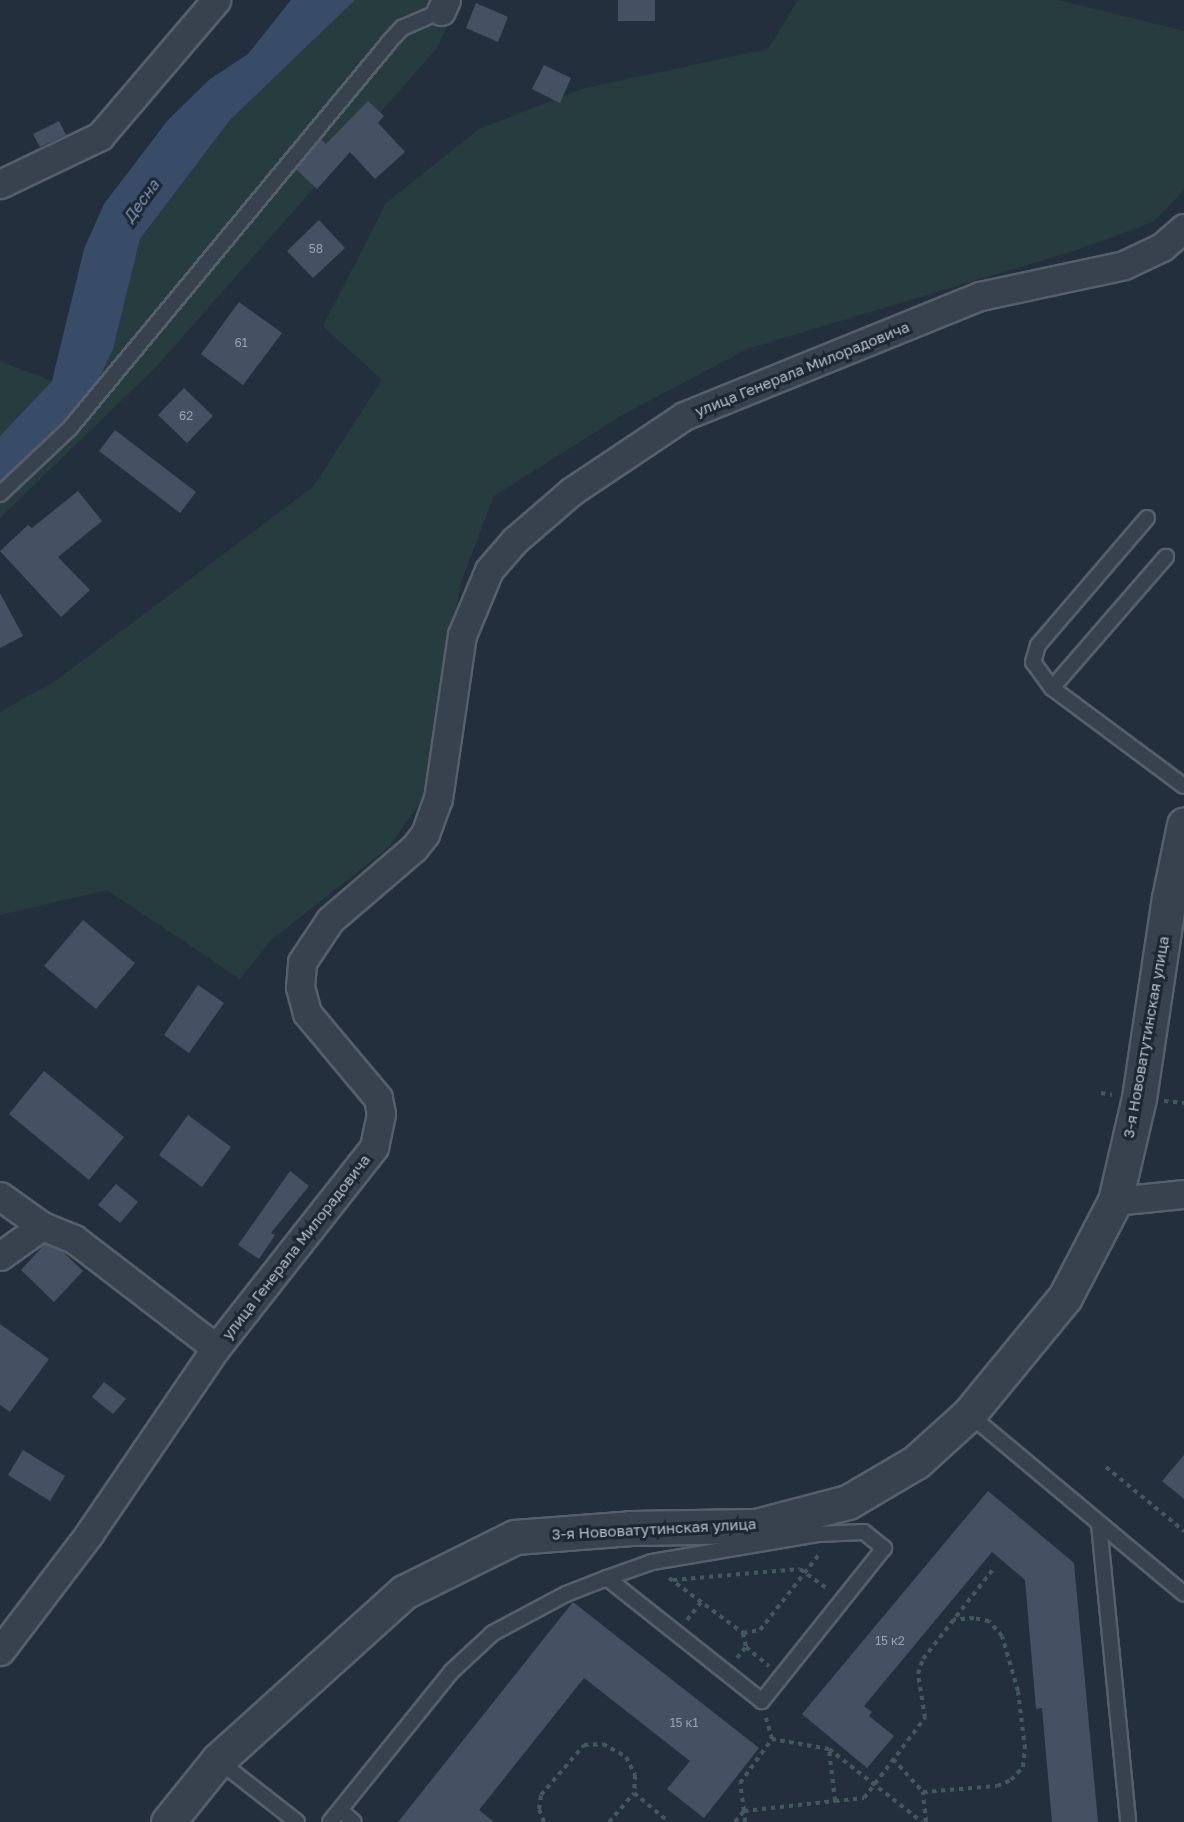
<!DOCTYPE html>
<html>
<head>
<meta charset="utf-8">
<style>
	body { margin:0 }
	#map { position:relative; width:1184px; height:1822px; overflow:hidden; background:#242f3e; font-family:"Golos Text",sans-serif }
	div>[style] { position:absolute }
	.green>* { inset:0; background:#263c3f }
	.water>* { inset:0; background:#394c67 }
	.building>* { inset:0; background:#455162 }
	.path>* { height:4px; margin-top:-2px; transform-origin:0; background:repeating-linear-gradient(90deg,#44595c 0 4.5px,transparent 0 9px) }
	.roads { filter:drop-shadow(2px 0 #565f6c) drop-shadow(-2px 0 #565f6c) drop-shadow(0 2px #565f6c) drop-shadow(0 -2px #565f6c) }
	.service>* { height:14px; margin:-7px; padding:0 7px; transform-origin:7px; border-radius:7px; background:#38414e }
	.minor>* { height:27px; margin:-13.5px; padding:0 13.5px; transform-origin:13.5px; border-radius:13.5px; background:#38414e }
	.tertiary>* { height:33px; margin:-16.5px; padding:0 16.5px; transform-origin:16.5px; border-radius:16.5px; background:#38414e }
	span { translate:-50% -50%; white-space:nowrap; text-align:center; line-height:1.15; -webkit-text-stroke:6px #1d2633; paint-order:stroke }
	.number-label { font-size:12px; color:#98a1af }
	.number-label span { -webkit-text-stroke-width:0 }
	.street-label { font-size:15px; color:#b4bcc9 }
	.water-label { font-size:16px; color:#7c92b1; font-style:italic }
</style>
</head>
<body>
<div id="map">
	<div class="green">
		<div style="clip-path:polygon(355px 0,458px 0,438px 47px,157px 366px,0 518px,0 495px,113px 349px,140px 239px,230px 120px)"></div>
		<div style="clip-path:polygon(798px 0,1058px 0,1184px 31px,1184px 190px,1155px 221px,1080px 249px,747px 349px,624px 414px,494px 496px,461px 582px,422px 800px,388px 848px,270px 941px,240px 979px,107px 890px,0 915px,0 712px,55px 681px,313px 487px,382px 380px,323px 326px,386px 203px,479px 129px,582px 89px,768px 49px)"></div>
		<div style="clip-path:polygon(0 361px,52px 381px,0 436px)"></div>
	</div>
	<div class="water">
		<div style="clip-path:polygon(291px 0,355px 0,230px 120px,140px 239px,113px 349px,85px 408px,49px 458px,0 495px,0 436px,52px 381px,84px 249px,104px 204px,168px 120px,210px 79px,248px 54px)"></div>
	</div>
	<div class="building">
		<div style="clip-path:polygon(618px 0,655px 0,655px 21px,618px 21px)"></div>
		<div style="clip-path:polygon(476px 3px,508px 17px,498px 42px,466px 28px)"></div>
		<div style="clip-path:polygon(544px 65px,571px 78px,560px 103px,532px 89px)"></div>
		<div style="clip-path:polygon(368px 101px,384px 116px,378px 123px,405px 152px,375px 179px,350px 152px,317px 189px,296px 169px,321px 139px,326px 144px)"></div>
		<div style="clip-path:polygon(59px 121px,66px 135px,40px 147px,33px 134px)"></div>
		<div style="clip-path:polygon(319px 220px,345px 248px,313px 278px,287px 251px)"></div>
		<div style="clip-path:polygon(239px 302px,282px 333px,243px 385px,201px 354px)"></div>
		<div style="clip-path:polygon(184px 388px,213px 416px,187px 443px,158px 415px)"></div>
		<div style="clip-path:polygon(115px 430px,196px 492px,180px 513px,99px 451px)"></div>
		<div style="clip-path:polygon(78px 491px,102px 521px,58px 557px,90px 590px,61px 617px,0 551px,28px 525px,32px 528px)"></div>
		<div style="clip-path:polygon(0 593px,23px 636px,0 648px)"></div>
		<div style="clip-path:polygon(83px 920px,135px 963px,96px 1009px,44px 966px)"></div>
		<div style="clip-path:polygon(198px 985px,224px 1003px,189px 1053px,164px 1035px)"></div>
		<div style="clip-path:polygon(44px 1071px,124px 1137px,89px 1180px,9px 1114px)"></div>
		<div style="clip-path:polygon(188px 1115px,231px 1147px,202px 1187px,159px 1155px)"></div>
		<div style="clip-path:polygon(290px 1171px,309px 1186px,271px 1233px,275px 1235px,259px 1259px,238px 1245px)"></div>
		<div style="clip-path:polygon(116px 1184px,138px 1202px,120px 1223px,98px 1205px)"></div>
		<div style="clip-path:polygon(45px 1244px,62px 1251px,83px 1271px,54px 1302px,21px 1270px)"></div>
		<div style="clip-path:polygon(0 1324px,49px 1359px,10px 1412px,0 1405px)"></div>
		<div style="clip-path:polygon(104px 1382px,126px 1399px,113px 1414px,92px 1397px)"></div>
		<div style="clip-path:polygon(23px 1450px,65px 1476px,50px 1501px,8px 1475px)"></div>
		<div style="clip-path:polygon(1184px 1455px,1184px 1499px,1162px 1481px)"></div>
		<div style="clip-path:polygon(988px 1491px,1074px 1563px,1098px 1822px,1052px 1822px,1042px 1708px,1036px 1709px,1025px 1580px,992px 1552px,864px 1706px,872px 1712px,869px 1716px,894px 1736px,867px 1768px,802px 1714px)"></div>
		<div style="clip-path:polygon(573px 1602px,759px 1748px,704px 1818px,667px 1789px,690px 1761px,584px 1678px,479px 1810px,494px 1822px,398px 1822px)"></div>
	</div>
	<div class="path">
		<div style="left:1101px;top:1093px;width:11px;rotate:10deg"></div>
		<div style="left:1164px;top:1101px;width:20px;rotate:6deg"></div>
		<div style="left:1106px;top:1467px;width:101px;rotate:39.4deg"></div>
		<div style="left:669px;top:1578px;width:92px;rotate:36.6deg"></div>
		<div style="left:743px;top:1633px;width:14px;rotate:78deg"></div>
		<div style="left:746px;top:1647px;width:30px;rotate:40deg"></div>
		<div style="left:673px;top:1580px;width:127px;rotate:-5deg"></div>
		<div style="left:800px;top:1569px;width:36px;rotate:36deg"></div>
		<div style="left:687px;top:1620px;width:23px;rotate:-52deg"></div>
		<div style="left:743px;top:1633px;width:17px;rotate:-10deg"></div>
		<div style="left:760px;top:1630px;width:99px;rotate:-52deg"></div>
		<div style="left:737px;top:1658px;width:14px;rotate:-51deg"></div>
		<div style="left:829px;top:1749px;width:118px;rotate:38.1deg"></div>
		<div style="left:893px;top:1759px;width:45px;rotate:47.7deg"></div>
		<div style="left:835px;top:1801px;width:29px;rotate:-6deg"></div>
		<div style="left:864px;top:1798px;width:101px;rotate:-52.7deg"></div>
		<div style="left:925px;top:1718px;width:45px;rotate:-99deg"></div>
		<div style="left:918px;top:1674px;width:16px;rotate:-72deg"></div>
		<div style="left:923px;top:1659px;width:117px;rotate:-52deg"></div>
		<div style="left:544px;top:1822px;width:14px;rotate:-111deg"></div>
		<div style="left:539px;top:1809px;width:14px;rotate:-82deg"></div>
		<div style="left:541px;top:1795px;width:66px;rotate:-49.3deg"></div>
		<div style="left:584px;top:1745px;width:19px;rotate:-3deg"></div>
		<div style="left:603px;top:1744px;width:26px;rotate:29deg"></div>
		<div style="left:626px;top:1757px;width:20px;rotate:63deg"></div>
		<div style="left:635px;top:1775px;width:18px;rotate:93deg"></div>
		<div style="left:609px;top:1822px;width:38px;rotate:-49deg"></div>
		<div style="left:634px;top:1793px;width:45px;rotate:39.6deg"></div>
		<div style="left:735px;top:1822px;width:14px;rotate:-51deg"></div>
		<div style="left:744px;top:1811px;width:28px;rotate:-98deg"></div>
		<div style="left:740px;top:1783px;width:54px;rotate:-54deg"></div>
		<div style="left:772px;top:1739px;width:22px;rotate:-106deg"></div>
		<div style="left:745px;top:1822px;width:11px;rotate:-95deg"></div>
		<div style="left:744px;top:1811px;width:92px;rotate:-6.3deg"></div>
		<div style="left:835px;top:1801px;width:52px;rotate:-96.6deg"></div>
		<div style="left:829px;top:1749px;width:58px;rotate:-170deg"></div>
		<div style="left:926px;top:1822px;width:30px;rotate:-96deg"></div>
		<div style="left:923px;top:1792px;width:74px;rotate:-4.6deg"></div>
		<div style="left:997px;top:1786px;width:15px;rotate:-23deg"></div>
		<div style="left:1011px;top:1780px;width:18px;rotate:-47deg"></div>
		<div style="left:1023px;top:1767px;width:18px;rotate:-84deg"></div>
		<div style="left:1025px;top:1749px;width:58px;rotate:-96.9deg"></div>
		<div style="left:1018px;top:1691px;width:57px;rotate:-106.2deg"></div>
		<div style="left:1002px;top:1636px;width:20px;rotate:-131deg"></div>
		<div style="left:989px;top:1621px;width:15px;rotate:-169deg"></div>
		<div style="left:974px;top:1618px;width:21px;rotate:175deg"></div>
	</div>
	<div class="roads">
		<div class="service">
			<div style="left:0;top:494px;width:96px;rotate:-43.3deg"></div>
			<div style="left:70px;top:428px;width:499px;rotate:-50.4deg"></div>
			<div style="left:388px;top:43px;width:21px;rotate:-47deg"></div>
			<div style="left:402px;top:28px;width:43px;rotate:-23.6deg"></div>
			<div style="left:1147px;top:518px;width:167px;rotate:130.6deg"></div>
			<div style="left:1038px;top:645px;width:18px;rotate:106deg"></div>
			<div style="left:1033px;top:662px;width:32px;rotate:54deg"></div>
			<div style="left:1052px;top:688px;width:164px;rotate:36.6deg"></div>
			<div style="left:1052px;top:688px;width:174px;rotate:-49deg"></div>
			<div style="left:969px;top:1414px;width:280px;rotate:39.9deg"></div>
			<div style="left:1099px;top:1524px;width:299px;rotate:84.4deg"></div>
			<div style="left:219px;top:1761px;width:99px;rotate:38deg"></div>
			<div style="left:340px;top:1810px;width:18px;rotate:41deg"></div>
			<div style="left:330px;top:1822px;width:194px;rotate:-51.1deg"></div>
			<div style="left:452px;top:1671px;width:56px;rotate:-42.8deg"></div>
			<div style="left:493px;top:1633px;width:83px;rotate:-28.1deg"></div>
			<div style="left:566px;top:1594px;width:44px;rotate:-21.3deg"></div>
			<div style="left:607px;top:1578px;width:48px;rotate:-19.6deg"></div>
			<div style="left:652px;top:1562px;width:168px;rotate:-9.6deg"></div>
			<div style="left:818px;top:1534px;width:46px;rotate:-2.5deg"></div>
			<div style="left:864px;top:1532px;width:26px;rotate:39deg"></div>
			<div style="left:884px;top:1548px;width:196px;rotate:128.6deg"></div>
			<div style="left:762px;top:1701px;width:198px;rotate:-141.6deg"></div>
		</div>
		<div class="minor">
			<div style="left:441px;top:11px;width:12px;rotate:-66deg"></div>
			<div style="left:0;top:184px;width:111px;rotate:-25.6deg"></div>
			<div style="left:100px;top:136px;width:179px;rotate:-49.5deg"></div>
			<div style="left:0;top:1196px;width:52px;rotate:35.5deg"></div>
			<div style="left:42px;top:1226px;width:35px;rotate:22deg"></div>
			<div style="left:74px;top:1239px;width:179px;rotate:37.5deg"></div>
			<div style="left:1115px;top:1201px;width:69px;rotate:-5.8deg"></div>
			<div style="left:0;top:1256px;width:52px;rotate:-35.5deg"></div>
			<div style="left:0;top:1651px;width:147px;rotate:-52.7deg"></div>
			<div style="left:89px;top:1534px;width:225px;rotate:-55.7deg"></div>
			<div style="left:216px;top:1348px;width:256px;rotate:-51.8deg"></div>
			<div style="left:374px;top:1147px;width:34px;rotate:-78deg"></div>
			<div style="left:381px;top:1114px;width:16px;rotate:-101deg"></div>
			<div style="left:378px;top:1098px;width:111px;rotate:-129.9deg"></div>
			<div style="left:307px;top:1013px;width:27px;rotate:-105deg"></div>
			<div style="left:300px;top:987px;width:25px;rotate:-85deg"></div>
			<div style="left:302px;top:962px;width:50px;rotate:-56.3deg"></div>
			<div style="left:330px;top:920px;width:111px;rotate:-40.6deg"></div>
			<div style="left:414px;top:848px;width:18px;rotate:-52deg"></div>
			<div style="left:425px;top:834px;width:37px;rotate:-70deg"></div>
			<div style="left:438px;top:799px;width:166px;rotate:-81.7deg"></div>
			<div style="left:462px;top:635px;width:70px;rotate:-67.4deg"></div>
			<div style="left:489px;top:570px;width:38px;rotate:-49deg"></div>
			<div style="left:514px;top:541px;width:77px;rotate:-40.8deg"></div>
			<div style="left:572px;top:491px;width:135px;rotate:-33.8deg"></div>
			<div style="left:684px;top:416px;width:319px;rotate:-22.1deg"></div>
			<div style="left:980px;top:296px;width:147px;rotate:-12.1deg"></div>
			<div style="left:1124px;top:265px;width:42px;rotate:-25.3deg"></div>
			<div style="left:1162px;top:247px;width:29px;rotate:-41deg"></div>
		</div>
		<div class="tertiary">
			<div style="left:168px;top:1822px;width:80px;rotate:-51.1deg"></div>
			<div style="left:218px;top:1760px;width:251px;rotate:-42.1deg"></div>
			<div style="left:404px;top:1592px;width:124px;rotate:-26.4deg"></div>
			<div style="left:515px;top:1537px;width:116px;rotate:-4.4deg"></div>
			<div style="left:631px;top:1528px;width:125px;rotate:-0.9deg"></div>
			<div style="left:756px;top:1526px;width:95px;rotate:-14.6deg"></div>
			<div style="left:848px;top:1502px;width:79px;rotate:-30.5deg"></div>
			<div style="left:916px;top:1462px;width:72px;rotate:-42.2deg"></div>
			<div style="left:969px;top:1414px;width:151px;rotate:-50.6deg"></div>
			<div style="left:1065px;top:1297px;width:108px;rotate:-62.5deg"></div>
			<div style="left:1115px;top:1201px;width:106px;rotate:-76.9deg"></div>
			<div style="left:1139px;top:1098px;width:202px;rotate:-81.5deg"></div>
			<div style="left:1169px;top:898px;width:75px;rotate:-78.4deg"></div>
		</div>
	</div>
	<div class="number-label">
		<span style="left:316px;top:249px">58</span>
		<span style="left:241px;top:343px">61</span>
		<span style="left:186px;top:416px">62</span>
		<span style="left:890px;top:1641px">15 к2</span>
		<span style="left:684px;top:1723px">15 к1</span>
	</div>
	<div class="street-label">
		<span style="left:802px;top:369px;rotate:-22deg">улица Генерала Милорадовича</span>
		<span style="left:1146px;top:1037px;rotate:-80deg">3-я Нововатутинская улица</span>
		<span style="left:296px;top:1247px;rotate:-52deg">улица Генерала Милорадовича</span>
		<span style="left:654px;top:1529px;rotate:-3deg">3-я Нововатутинская улица</span>
	</div>
	<div class="water-label">
		<span style="left:141px;top:201px;rotate:-54deg">Десна</span>
	</div>
</div>
</body>
</html>
